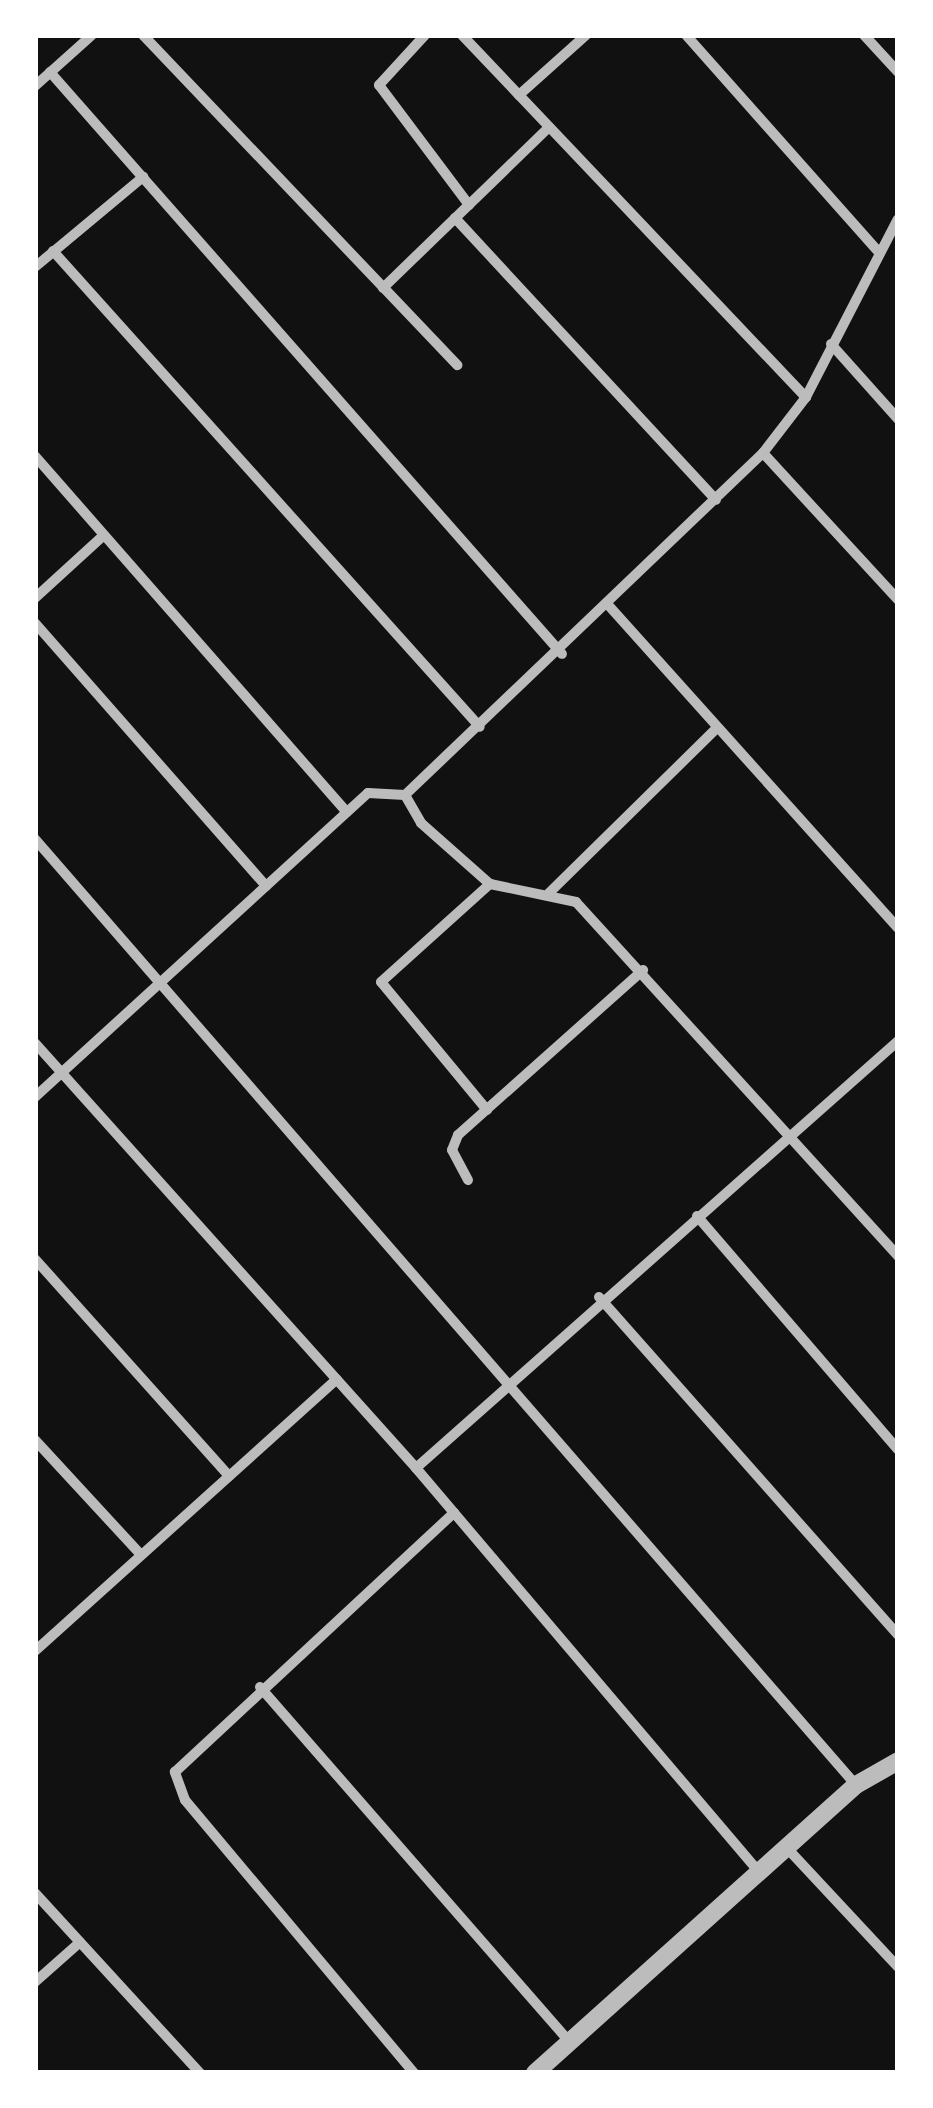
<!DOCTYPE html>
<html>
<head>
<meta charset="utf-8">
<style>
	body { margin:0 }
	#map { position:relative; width:933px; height:2108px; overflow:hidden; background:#111; font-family:Overpass,sans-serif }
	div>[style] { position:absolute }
	.minor>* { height:10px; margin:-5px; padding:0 5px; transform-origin:5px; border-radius:5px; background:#bcbcbc }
	.tertiary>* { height:18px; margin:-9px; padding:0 9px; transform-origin:9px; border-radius:9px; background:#bcbcbc }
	span { translate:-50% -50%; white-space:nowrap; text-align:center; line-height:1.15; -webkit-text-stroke:10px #fff; paint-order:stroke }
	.frame { position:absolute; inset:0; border:38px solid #fff; pointer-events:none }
</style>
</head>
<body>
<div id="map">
	<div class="minor">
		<div style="left:143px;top:35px;width:456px;rotate:46.4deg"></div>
		<div style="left:425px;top:35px;width:68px;rotate:132.6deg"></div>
		<div style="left:379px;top:85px;width:150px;rotate:53.1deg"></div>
		<div style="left:462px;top:35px;width:83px;rotate:46.5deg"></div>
		<div style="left:519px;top:95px;width:90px;rotate:-41.8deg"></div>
		<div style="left:686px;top:35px;width:288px;rotate:48.4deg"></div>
		<div style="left:864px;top:35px;width:50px;rotate:47.4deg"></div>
		<div style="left:50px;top:72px;width:775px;rotate:48.66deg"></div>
		<div style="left:35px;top:86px;width:76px;rotate:-41.8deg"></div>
		<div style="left:519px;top:95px;width:417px;rotate:46.5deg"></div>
		<div style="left:455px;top:218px;width:384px;rotate:47.2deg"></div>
		<div style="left:53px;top:251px;width:639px;rotate:48.11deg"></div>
		<div style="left:35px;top:267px;width:141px;rotate:-39.8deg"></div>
		<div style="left:383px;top:288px;width:231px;rotate:-44.1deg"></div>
		<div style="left:831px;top:344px;width:101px;rotate:48.2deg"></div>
		<div style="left:763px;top:453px;width:200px;rotate:47.4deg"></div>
		<div style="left:35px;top:456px;width:473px;rotate:48.8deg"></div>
		<div style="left:35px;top:598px;width:93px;rotate:-42.4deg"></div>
		<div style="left:610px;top:607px;width:431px;rotate:48.1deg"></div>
		<div style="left:35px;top:623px;width:350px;rotate:48.7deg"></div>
		<div style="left:405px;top:795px;width:32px;rotate:60deg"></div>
		<div style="left:421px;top:823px;width:92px;rotate:41.5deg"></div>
		<div style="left:490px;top:884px;width:88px;rotate:11.8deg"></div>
		<div style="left:576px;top:902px;width:479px;rotate:47.7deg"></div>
		<div style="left:35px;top:839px;width:1253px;rotate:49.05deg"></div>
		<div style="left:549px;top:893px;width:233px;rotate:-44.5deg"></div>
		<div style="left:35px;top:1043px;width:571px;rotate:48.12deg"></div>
		<div style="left:416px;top:1468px;width:644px;rotate:-41.54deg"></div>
		<div style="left:35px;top:1097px;width:451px;rotate:-42.4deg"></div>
		<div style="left:368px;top:793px;width:37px;rotate:3deg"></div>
		<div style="left:405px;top:795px;width:495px;rotate:-43.7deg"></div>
		<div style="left:763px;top:453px;width:71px;rotate:-52.5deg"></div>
		<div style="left:806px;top:397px;width:200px;rotate:-62.7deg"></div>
		<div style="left:487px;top:1110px;width:166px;rotate:-129.6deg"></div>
		<div style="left:381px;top:982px;width:147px;rotate:-42deg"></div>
		<div style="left:468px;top:1180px;width:34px;rotate:-118deg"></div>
		<div style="left:452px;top:1150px;width:16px;rotate:-68deg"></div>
		<div style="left:458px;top:1135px;width:248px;rotate:-41.7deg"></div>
		<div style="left:697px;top:1216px;width:308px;rotate:49.3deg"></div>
		<div style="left:35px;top:1259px;width:291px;rotate:48.2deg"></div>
		<div style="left:599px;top:1297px;width:451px;rotate:48.5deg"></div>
		<div style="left:35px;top:1440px;width:156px;rotate:47.3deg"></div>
		<div style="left:416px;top:1468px;width:530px;rotate:49.67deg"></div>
		<div style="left:35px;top:1651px;width:406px;rotate:-42deg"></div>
		<div style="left:260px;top:1687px;width:471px;rotate:48.9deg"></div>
		<div style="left:786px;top:1847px;width:164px;rotate:47deg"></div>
		<div style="left:35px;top:1893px;width:244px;rotate:47.5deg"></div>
		<div style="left:35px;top:1982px;width:60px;rotate:-41.6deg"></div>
		<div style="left:414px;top:2073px;width:356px;rotate:-130deg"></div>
		<div style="left:185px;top:1800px;width:30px;rotate:-110deg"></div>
		<div style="left:175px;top:1772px;width:381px;rotate:-42.9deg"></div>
	</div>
	<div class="tertiary">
		<div style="left:535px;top:2073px;width:431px;rotate:-41.9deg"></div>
		<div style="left:856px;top:1785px;width:48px;rotate:-29.7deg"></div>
	</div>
	<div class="frame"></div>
</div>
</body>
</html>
